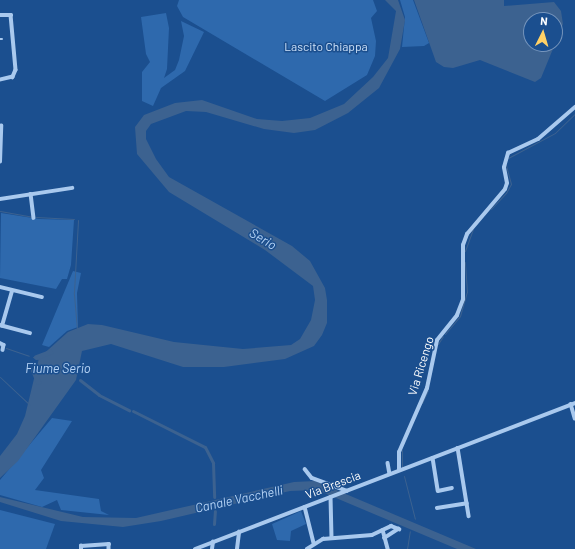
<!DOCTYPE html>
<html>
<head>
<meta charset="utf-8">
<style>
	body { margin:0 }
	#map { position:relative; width:575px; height:549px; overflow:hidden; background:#1b4f8f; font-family:Barlow,sans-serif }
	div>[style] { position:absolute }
	.green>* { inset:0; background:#2e69ad }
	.water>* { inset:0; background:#3c6290 }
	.stream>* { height:1px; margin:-0.5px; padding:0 0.5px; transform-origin:0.5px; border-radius:0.5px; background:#3c6290 }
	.canal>* { height:3px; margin:-1.5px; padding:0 1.5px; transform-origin:1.5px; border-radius:1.5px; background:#3c6290 }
	.river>* { height:5px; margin:-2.5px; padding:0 2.5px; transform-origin:2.5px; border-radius:2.5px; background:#3c6290 }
	.pedestrian>* { height:2.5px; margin:-1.25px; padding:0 1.25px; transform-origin:1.25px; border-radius:1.25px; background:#a9c9ee }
	.minor>* { height:3.5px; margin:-1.75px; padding:0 1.75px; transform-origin:1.75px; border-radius:1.75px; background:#a9c9ee }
	.tertiary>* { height:4px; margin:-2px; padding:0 2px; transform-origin:2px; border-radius:2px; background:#a9c9ee }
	span { translate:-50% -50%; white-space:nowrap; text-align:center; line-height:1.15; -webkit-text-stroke:3px #1b4f8f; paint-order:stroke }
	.park-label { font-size:12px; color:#cfe3fa }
	.street-label { font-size:12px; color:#fff }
	.water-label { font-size:13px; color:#b5d3f5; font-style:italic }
	.north { position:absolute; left:523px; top:12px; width:40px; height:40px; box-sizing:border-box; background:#1b4f8f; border:1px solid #7695bc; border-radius:50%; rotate:5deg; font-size:11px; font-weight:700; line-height:16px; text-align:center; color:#fff }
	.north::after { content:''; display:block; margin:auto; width:14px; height:18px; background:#ffd166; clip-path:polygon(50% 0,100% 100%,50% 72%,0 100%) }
</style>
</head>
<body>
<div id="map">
	<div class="green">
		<div style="clip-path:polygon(179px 0,373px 0,377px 11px,371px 18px,376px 41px,375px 56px,367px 75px,325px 101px,183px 17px,177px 6px)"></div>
		<div style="clip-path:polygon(400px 0,413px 0,429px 43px,424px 46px,402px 47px,405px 17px)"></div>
		<div style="clip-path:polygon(166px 13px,169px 28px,167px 69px,164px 78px,175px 70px,179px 60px,184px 36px,181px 21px,204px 32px,185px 71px,161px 88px,153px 106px,142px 101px,142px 72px,150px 62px,146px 54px,141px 17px)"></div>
		<div style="clip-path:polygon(1px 213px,39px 219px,74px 220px,71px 265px,67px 279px,62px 279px,56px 289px,0 278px)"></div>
		<div style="clip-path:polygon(73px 271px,81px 273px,77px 293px,78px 327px,67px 331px,49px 347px,42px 345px)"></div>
		<div style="clip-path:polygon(52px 418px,72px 421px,41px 470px,44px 478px,35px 490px,99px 499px,101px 511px,109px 515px,61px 510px,57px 500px,42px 507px,0 495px,0 480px)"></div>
		<div style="clip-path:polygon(0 510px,55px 524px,46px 549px,0 549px)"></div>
		<div style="clip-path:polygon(301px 511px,306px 524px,291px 531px,290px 541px,277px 540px,272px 524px)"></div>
	</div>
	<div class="water">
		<div style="clip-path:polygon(385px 0,398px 0,405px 20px,400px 49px,379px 88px,348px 113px,315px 130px,294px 133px,264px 129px,206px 112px,186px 111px,151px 124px,146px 131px,146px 139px,156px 159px,169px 177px,292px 246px,310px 261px,325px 288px,327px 300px,327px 323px,322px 335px,314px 346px,285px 359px,224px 367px,183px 367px,111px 344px,82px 351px,76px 380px,18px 461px,0 478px,0 456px,17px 434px,25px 416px,39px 358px,68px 332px,88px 324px,102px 325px,174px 342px,243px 349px,291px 345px,300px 339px,311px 320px,315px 300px,313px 286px,265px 250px,169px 192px,137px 154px,135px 127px,144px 115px,175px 103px,202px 100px,257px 119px,282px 121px,310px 118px,344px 104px,373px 77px,388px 58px,396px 11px)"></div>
		<div style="clip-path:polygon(414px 0,504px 0,504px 6px,554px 2px,561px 11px,563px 24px,555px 43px,555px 20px,531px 20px,531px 44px,555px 44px,541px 78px,535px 82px,480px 60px,453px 68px,444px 67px,436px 62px)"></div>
		<div style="clip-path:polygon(315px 481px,476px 549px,457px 549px,317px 490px,290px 491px,161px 521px,123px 527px,61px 521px,0 502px,0 497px,83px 517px,136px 518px,294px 482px)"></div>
	</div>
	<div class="stream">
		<div style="left:508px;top:158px;width:53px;rotate:-28deg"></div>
		<div style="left:555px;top:133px;width:28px;rotate:-44deg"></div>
		<div style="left:491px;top:209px;width:22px;rotate:-47deg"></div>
		<div style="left:506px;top:193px;width:10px;rotate:-61deg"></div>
		<div style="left:511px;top:184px;width:20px;rotate:-105deg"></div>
		<div style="left:0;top:211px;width:34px;rotate:10deg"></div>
		<div style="left:36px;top:217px;width:38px;rotate:3deg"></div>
		<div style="left:465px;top:251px;width:23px;rotate:-70deg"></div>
		<div style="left:77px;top:329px;width:37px;rotate:-95deg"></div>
		<div style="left:74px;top:292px;width:72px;rotate:-86.8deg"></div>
		<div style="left:445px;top:334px;width:23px;rotate:-50deg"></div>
		<div style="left:460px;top:316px;width:25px;rotate:-74deg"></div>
		<div style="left:467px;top:292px;width:30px;rotate:-94deg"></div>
		<div style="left:438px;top:344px;width:9px;rotate:-58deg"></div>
		<div style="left:0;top:346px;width:2px;rotate:27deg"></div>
		<div style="left:6px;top:348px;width:24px;rotate:19deg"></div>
		<div style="left:33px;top:357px;width:8px;rotate:23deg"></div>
		<div style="left:0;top:377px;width:40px;rotate:43deg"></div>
		<div style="left:422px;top:403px;width:14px;rotate:-65deg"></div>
		<div style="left:402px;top:450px;width:17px;rotate:90deg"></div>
		<div style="left:404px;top:476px;width:44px;rotate:75.7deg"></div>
		<div style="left:407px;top:549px;width:18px;rotate:-81deg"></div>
	</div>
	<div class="canal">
		<div style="left:80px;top:380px;width:24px;rotate:38deg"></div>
		<div style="left:99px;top:395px;width:34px;rotate:27deg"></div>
		<div style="left:133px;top:411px;width:80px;rotate:26.6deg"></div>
		<div style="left:205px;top:447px;width:18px;rotate:63deg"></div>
		<div style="left:213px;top:463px;width:34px;rotate:88deg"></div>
		<div style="left:214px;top:524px;width:13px;rotate:-86deg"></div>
	</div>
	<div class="river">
		<div style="left:36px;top:357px;width:15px;rotate:-20deg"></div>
		<div style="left:33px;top:370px;width:13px;rotate:67deg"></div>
	</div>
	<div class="pedestrian">
		<div style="left:0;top:39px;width:2px"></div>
	</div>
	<div class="minor">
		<div style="left:0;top:15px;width:11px"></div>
		<div style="left:11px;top:15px;width:55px;rotate:84.8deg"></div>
		<div style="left:16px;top:70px;width:8px;rotate:113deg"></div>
		<div style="left:13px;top:77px;width:13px;rotate:167deg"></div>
		<div style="left:0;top:162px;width:36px;rotate:-88deg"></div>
		<div style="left:31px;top:194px;width:24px;rotate:83deg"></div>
		<div style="left:0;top:199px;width:73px;rotate:-8.7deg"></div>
		<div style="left:0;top:287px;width:43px;rotate:13.4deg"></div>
		<div style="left:0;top:325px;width:31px;rotate:15deg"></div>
		<div style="left:2px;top:326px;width:36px;rotate:-74deg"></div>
		<div style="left:0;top:343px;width:4px;rotate:27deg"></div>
		<div style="left:4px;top:345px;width:5px;rotate:101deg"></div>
		<div style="left:571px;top:404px;width:15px;rotate:74deg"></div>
		<div style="left:458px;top:448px;width:69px;rotate:80.8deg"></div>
		<div style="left:433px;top:458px;width:33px;rotate:81deg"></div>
		<div style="left:438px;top:491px;width:14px;rotate:-12deg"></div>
		<div style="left:388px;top:463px;width:11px;rotate:80deg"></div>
		<div style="left:305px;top:469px;width:11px;rotate:52deg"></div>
		<div style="left:312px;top:478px;width:37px;rotate:20deg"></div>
		<div style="left:331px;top:497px;width:41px;rotate:88.6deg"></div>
		<div style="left:305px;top:507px;width:37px;rotate:76deg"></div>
		<div style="left:437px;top:508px;width:30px;rotate:-9deg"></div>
		<div style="left:383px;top:530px;width:20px;rotate:75deg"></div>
		<div style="left:81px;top:549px;width:3px;rotate:-90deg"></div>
		<div style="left:81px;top:546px;width:28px;rotate:-4deg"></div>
		<div style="left:109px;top:544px;width:5px;rotate:90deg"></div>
		<div style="left:212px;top:549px;width:7px;rotate:-82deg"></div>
		<div style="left:237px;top:549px;width:17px;rotate:-83deg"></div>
		<div style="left:307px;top:549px;width:19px;rotate:-32deg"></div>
		<div style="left:323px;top:539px;width:49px;rotate:-4.7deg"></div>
		<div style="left:372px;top:535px;width:21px;rotate:-25deg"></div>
		<div style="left:391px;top:526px;width:9px;rotate:21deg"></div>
		<div style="left:399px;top:529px;width:17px;rotate:147deg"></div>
	</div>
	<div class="tertiary">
		<div style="left:399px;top:470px;width:18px;rotate:-90deg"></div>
		<div style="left:399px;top:452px;width:70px;rotate:-66.4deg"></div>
		<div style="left:427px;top:388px;width:49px;rotate:-78.2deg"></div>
		<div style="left:437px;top:340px;width:32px;rotate:-51deg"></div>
		<div style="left:457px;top:315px;width:17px;rotate:-69deg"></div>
		<div style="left:463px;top:299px;width:54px;rotate:-90deg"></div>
		<div style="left:463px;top:245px;width:12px;rotate:-70deg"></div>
		<div style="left:467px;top:234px;width:59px;rotate:-49.8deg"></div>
		<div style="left:505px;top:189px;width:6px;rotate:-72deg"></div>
		<div style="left:507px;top:183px;width:16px;rotate:-101deg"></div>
		<div style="left:504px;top:167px;width:15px;rotate:-74deg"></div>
		<div style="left:508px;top:153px;width:33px;rotate:-25deg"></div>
		<div style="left:538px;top:139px;width:49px;rotate:-40.9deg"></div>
		<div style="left:195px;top:549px;width:407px;rotate:-21deg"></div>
	</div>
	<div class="park-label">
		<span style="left:326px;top:47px">Lascito Chiappa</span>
	</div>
	<div class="street-label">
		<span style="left:421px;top:366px;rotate:-73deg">Via Ricengo</span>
		<span style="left:333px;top:485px;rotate:-21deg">Via Brescia</span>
	</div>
	<div class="water-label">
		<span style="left:263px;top:239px;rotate:31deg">Serio</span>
		<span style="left:58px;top:368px">Fiume Serio</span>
		<span style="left:239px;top:499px;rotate:-12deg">Canale Vacchelli</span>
	</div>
	<div class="north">N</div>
</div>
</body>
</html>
